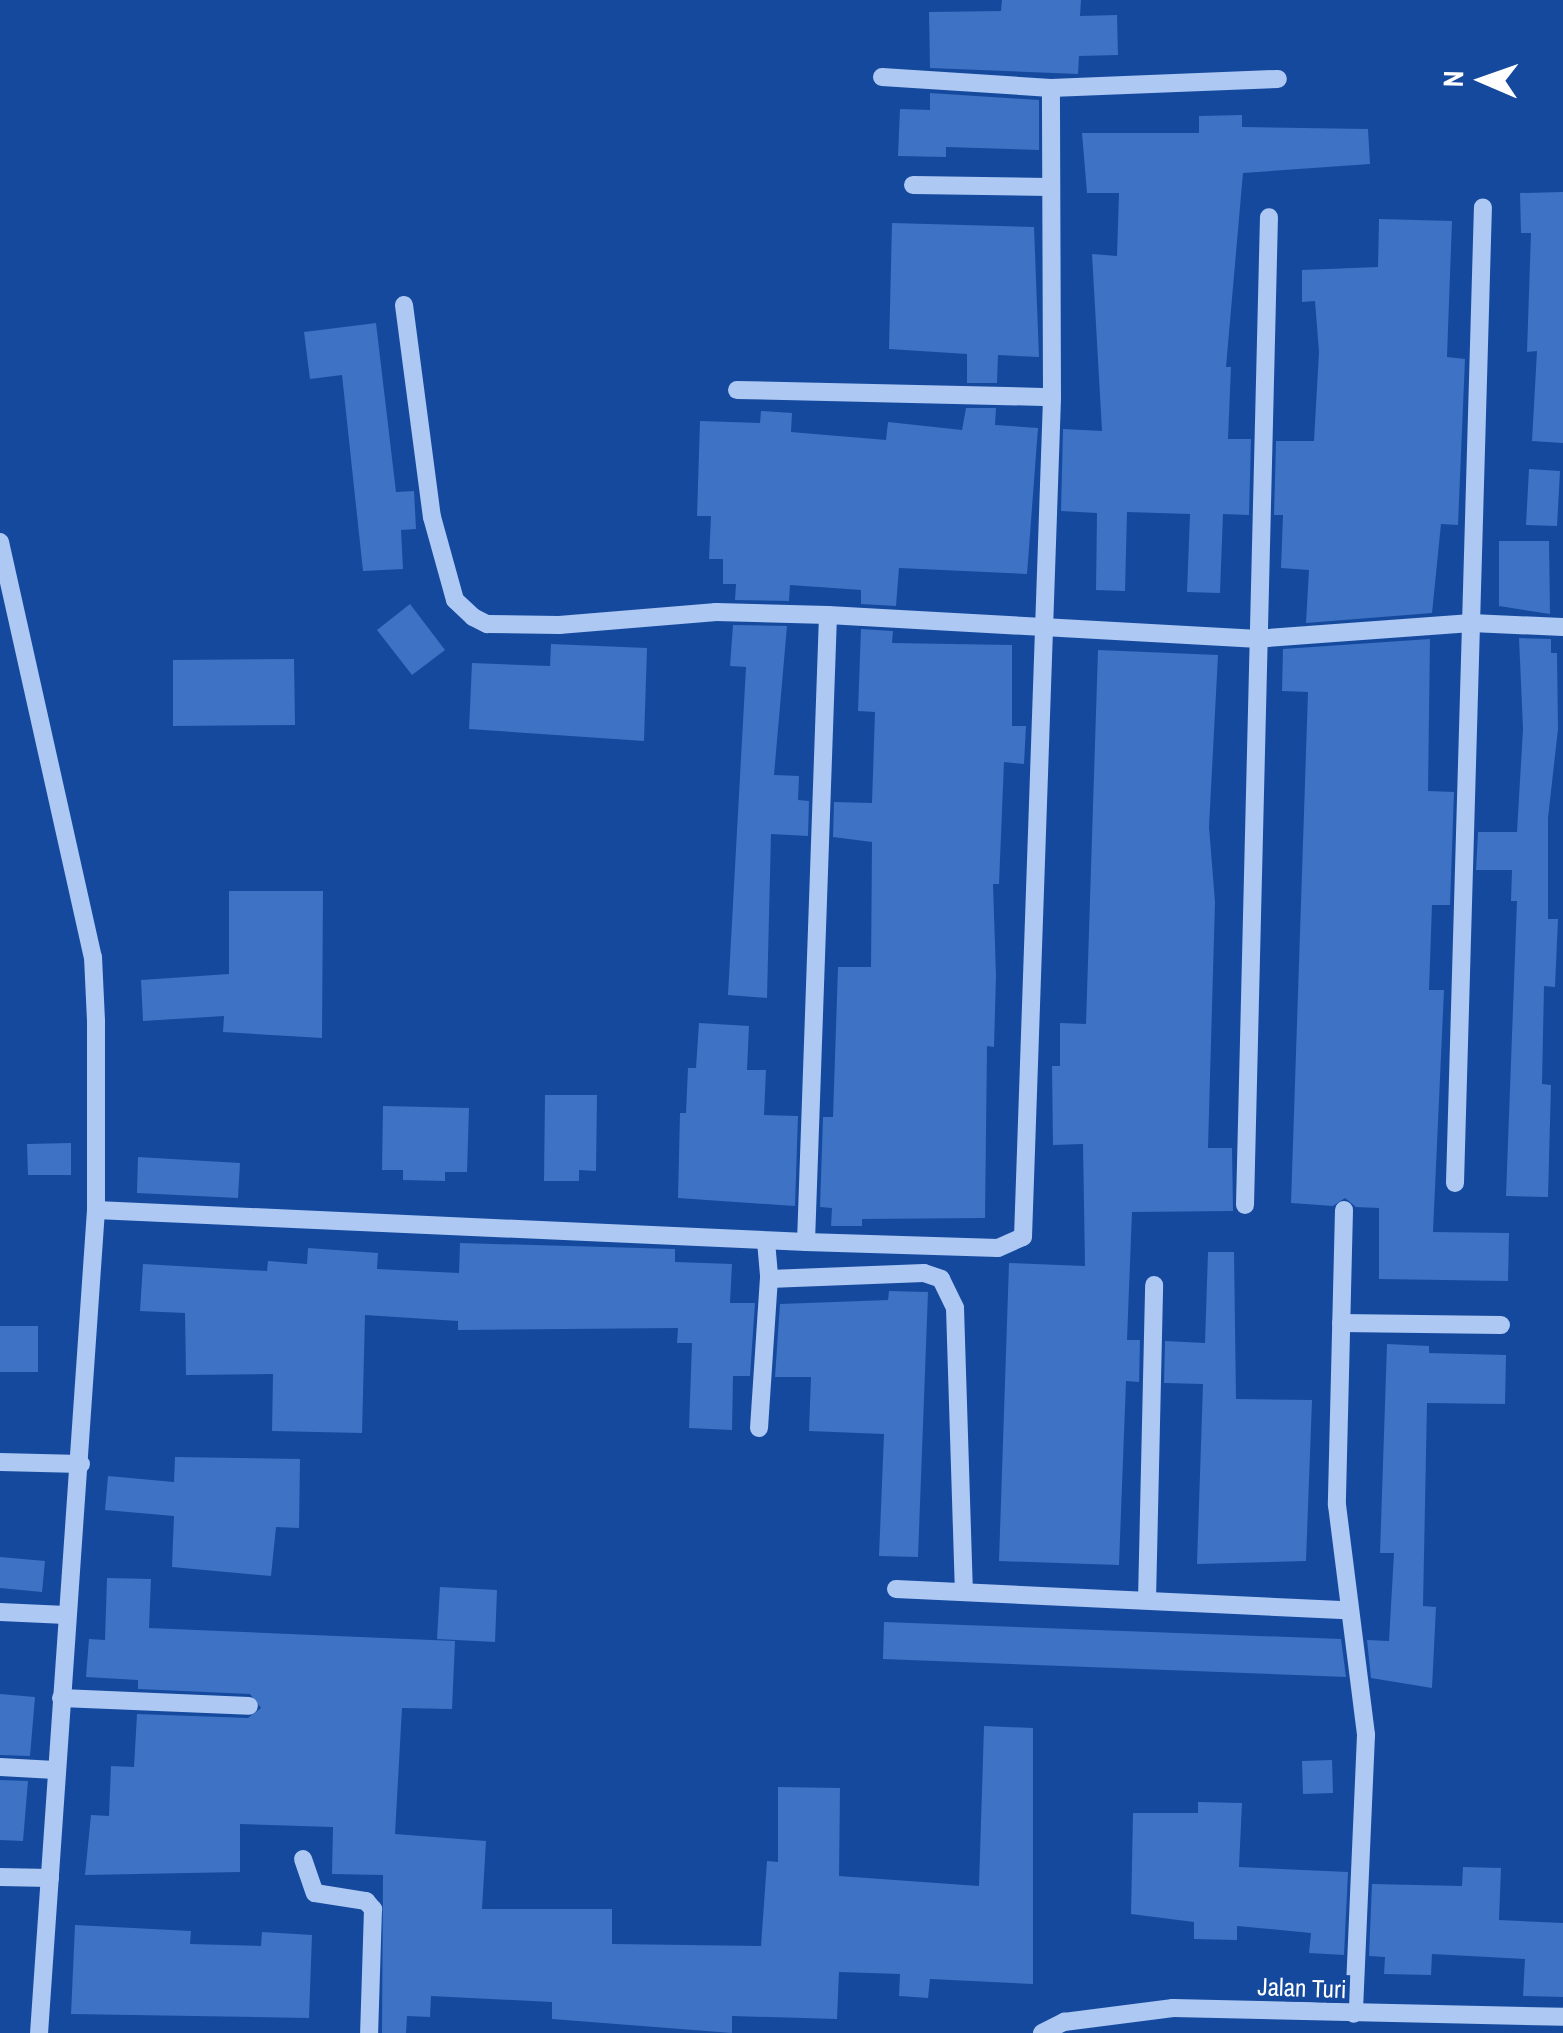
<!DOCTYPE html>
<html>
<head>
<meta charset="utf-8">
<style>
	body { margin:0 }
	#map { position:relative; width:1563px; height:2033px; overflow:hidden; background:#15499e; font-family:"Archivo Narrow",sans-serif }
	div>[style] { position:absolute }
	.building>* { inset:0; background:#3d72c4 }
	.minor>* { height:18px; margin:-9px; padding:0 9px; transform-origin:9px; border-radius:9px; background:#acc8f3 }
	span { translate:-50% -50%; white-space:nowrap; text-align:center; line-height:1.15; -webkit-text-stroke:10px #15499e; paint-order:stroke }
	.street-label { font-size:25px; color:#fff }
	.north { position:absolute; left:1433px; top:30px; width:100px; height:100px; -webkit-text-stroke:8px #15499e; paint-order:stroke; rotate:272deg; font-size:28px; font-weight:700; line-height:40px; text-align:center; color:#fff }
	.north::after { content:''; display:block; margin:auto; width:35px; height:45px; background:#fff; clip-path:polygon(50% 0,100% 100%,50% 72%,0 100%) }
</style>
</head>
<body>
<div id="map">
	<div class="building">
		<div style="clip-path:polygon(1002px 0,1081px 0,1080px 16px,1117px 15px,1118px 55px,1079px 56px,1078px 74px,930px 68px,929px 12px,1001px 11px)"></div>
		<div style="clip-path:polygon(930px 93px,1039px 100px,1039px 150px,946px 147px,946px 157px,898px 156px,900px 109px,930px 110px)"></div>
		<div style="clip-path:polygon(1242px 115px,1242px 127px,1368px 129px,1370px 164px,1243px 173px,1226px 367px,1231px 367px,1228px 439px,1251px 439px,1249px 515px,1223px 514px,1220px 593px,1187px 592px,1190px 514px,1127px 512px,1125px 591px,1096px 590px,1097px 513px,1061px 511px,1063px 429px,1102px 431px,1092px 254px,1117px 256px,1119px 193px,1087px 193px,1082px 133px,1199px 133px,1199px 116px)"></div>
		<div style="clip-path:polygon(1563px 192px,1563px 443px,1532px 441px,1537px 351px,1527px 352px,1531px 233px,1521px 233px,1520px 193px)"></div>
		<div style="clip-path:polygon(1379px 219px,1452px 221px,1447px 357px,1465px 359px,1458px 525px,1441px 524px,1432px 613px,1306px 623px,1309px 570px,1281px 568px,1283px 515px,1274px 515px,1276px 441px,1314px 441px,1319px 352px,1315px 301px,1302px 302px,1302px 270px,1378px 267px)"></div>
		<div style="clip-path:polygon(892px 223px,1034px 227px,1039px 357px,998px 355px,997px 383px,967px 383px,967px 354px,889px 349px)"></div>
		<div style="clip-path:polygon(376px 323px,396px 492px,414px 491px,416px 529px,401px 530px,403px 569px,363px 571px,342px 375px,310px 379px,304px 332px)"></div>
		<div style="clip-path:polygon(966px 408px,996px 408px,995px 425px,1038px 428px,1027px 574px,899px 568px,896px 606px,861px 604px,861px 590px,790px 585px,789px 601px,735px 600px,736px 584px,723px 584px,723px 559px,709px 559px,711px 516px,697px 516px,700px 421px,760px 423px,761px 411px,792px 413px,791px 432px,886px 440px,888px 422px,962px 430px)"></div>
		<div style="clip-path:polygon(1529px 469px,1560px 471px,1557px 526px,1526px 525px)"></div>
		<div style="clip-path:polygon(1499px 541px,1549px 541px,1550px 614px,1499px 606px)"></div>
		<div style="clip-path:polygon(410px 604px,445px 650px,412px 675px,377px 630px)"></div>
		<div style="clip-path:polygon(733px 625px,787px 626px,774px 775px,799px 776px,798px 800px,809px 801px,808px 836px,771px 834px,767px 998px,728px 995px,746px 667px,730px 666px)"></div>
		<div style="clip-path:polygon(861px 629px,893px 631px,892px 643px,1012px 645px,1012px 726px,1026px 726px,1024px 764px,1004px 762px,999px 884px,993px 884px,996px 976px,994px 1047px,987px 1046px,985px 1218px,862px 1219px,862px 1226px,831px 1226px,832px 1208px,820px 1207px,823px 1117px,833px 1117px,838px 967px,871px 967px,872px 842px,833px 837px,834px 802px,872px 803px,875px 712px,858px 711px)"></div>
		<div style="clip-path:polygon(1519px 638px,1551px 639px,1551px 653px,1557px 653px,1558px 729px,1548px 818px,1548px 919px,1558px 919px,1555px 987px,1544px 986px,1542px 1084px,1551px 1085px,1548px 1197px,1506px 1196px,1517px 901px,1511px 901px,1512px 870px,1476px 870px,1478px 832px,1517px 832px,1523px 729px)"></div>
		<div style="clip-path:polygon(1430px 639px,1428px 791px,1454px 792px,1450px 905px,1432px 905px,1429px 990px,1444px 990px,1433px 1232px,1509px 1233px,1508px 1281px,1379px 1279px,1379px 1208px,1356px 1207px,1345px 1198px,1333px 1206px,1291px 1203px,1308px 692px,1282px 691px,1283px 649px)"></div>
		<div style="clip-path:polygon(551px 644px,647px 648px,644px 741px,469px 729px,472px 663px,550px 666px)"></div>
		<div style="clip-path:polygon(1098px 650px,1218px 655px,1209px 827px,1215px 902px,1208px 1148px,1232px 1148px,1233px 1211px,1132px 1212px,1127px 1340px,1140px 1340px,1139px 1382px,1126px 1381px,1119px 1565px,999px 1561px,1009px 1263px,1085px 1266px,1083px 1144px,1053px 1145px,1052px 1066px,1060px 1066px,1060px 1023px,1086px 1024px)"></div>
		<div style="clip-path:polygon(294px 659px,295px 725px,173px 726px,173px 660px)"></div>
		<div style="clip-path:polygon(229px 891px,323px 891px,322px 1038px,223px 1032px,224px 1016px,143px 1021px,141px 980px,229px 974px)"></div>
		<div style="clip-path:polygon(699px 1023px,749px 1026px,747px 1070px,766px 1070px,764px 1115px,798px 1116px,795px 1206px,678px 1198px,680px 1113px,686px 1113px,688px 1068px,696px 1068px)"></div>
		<div style="clip-path:polygon(545px 1095px,597px 1095px,596px 1171px,579px 1170px,579px 1181px,544px 1181px)"></div>
		<div style="clip-path:polygon(383px 1106px,469px 1108px,467px 1172px,445px 1172px,445px 1181px,403px 1180px,403px 1170px,382px 1170px)"></div>
		<div style="clip-path:polygon(71px 1143px,71px 1175px,28px 1175px,27px 1144px)"></div>
		<div style="clip-path:polygon(138px 1157px,240px 1163px,238px 1198px,137px 1193px)"></div>
		<div style="clip-path:polygon(460px 1243px,675px 1249px,675px 1262px,732px 1264px,730px 1303px,755px 1303px,750px 1376px,733px 1376px,732px 1430px,689px 1428px,692px 1343px,677px 1343px,678px 1328px,458px 1330px,458px 1321px,365px 1315px,362px 1433px,272px 1431px,273px 1374px,186px 1375px,185px 1313px,140px 1311px,143px 1264px,267px 1271px,268px 1261px,307px 1264px,308px 1248px,378px 1253px,377px 1269px,459px 1273px)"></div>
		<div style="clip-path:polygon(1208px 1252px,1234px 1252px,1236px 1399px,1312px 1400px,1306px 1561px,1197px 1564px,1203px 1384px,1164px 1383px,1165px 1341px,1205px 1343px)"></div>
		<div style="clip-path:polygon(889px 1291px,928px 1292px,918px 1557px,879px 1556px,884px 1434px,809px 1431px,811px 1377px,775px 1377px,780px 1304px,888px 1300px)"></div>
		<div style="clip-path:polygon(0 1326px,38px 1326px,38px 1372px,0 1372px)"></div>
		<div style="clip-path:polygon(1387px 1344px,1429px 1346px,1429px 1353px,1506px 1355px,1505px 1404px,1427px 1403px,1423px 1606px,1436px 1607px,1432px 1688px,1371px 1678px,1367px 1640px,1389px 1641px,1394px 1553px,1380px 1553px)"></div>
		<div style="clip-path:polygon(175px 1457px,300px 1459px,299px 1528px,276px 1527px,271px 1576px,172px 1567px,174px 1516px,105px 1510px,108px 1476px,174px 1482px)"></div>
		<div style="clip-path:polygon(0 1557px,45px 1561px,42px 1592px,0 1588px)"></div>
		<div style="clip-path:polygon(107px 1578px,151px 1579px,149px 1628px,455px 1641px,452px 1709px,402px 1708px,395px 1834px,486px 1841px,482px 1909px,612px 1909px,612px 1944px,761px 1946px,767px 1861px,778px 1862px,778px 1787px,840px 1788px,839px 1876px,979px 1886px,984px 1726px,1033px 1728px,1033px 1984px,930px 1979px,928px 1998px,899px 1996px,900px 1974px,839px 1972px,837px 2019px,732px 2016px,732px 2033px,552px 2019px,552px 2002px,431px 1996px,430px 2017px,407px 2016px,406px 2033px,382px 2033px,383px 1875px,332px 1874px,333px 1827px,240px 1824px,240px 1872px,85px 1875px,91px 1815px,109px 1816px,111px 1766px,134px 1767px,137px 1714px,248px 1718px,261px 1708px,250px 1694px,138px 1689px,138px 1680px,86px 1677px,89px 1639px,105px 1640px)"></div>
		<div style="clip-path:polygon(440px 1587px,497px 1590px,495px 1642px,437px 1639px)"></div>
		<div style="clip-path:polygon(884px 1622px,1341px 1639px,1346px 1677px,883px 1659px)"></div>
		<div style="clip-path:polygon(0 1694px,35px 1697px,30px 1756px,0 1755px)"></div>
		<div style="clip-path:polygon(1332px 1760px,1333px 1793px,1303px 1794px,1302px 1761px)"></div>
		<div style="clip-path:polygon(0 1780px,28px 1781px,23px 1841px,0 1840px)"></div>
		<div style="clip-path:polygon(1198px 1802px,1242px 1803px,1239px 1867px,1348px 1872px,1344px 1955px,1309px 1953px,1311px 1933px,1237px 1926px,1237px 1940px,1194px 1939px,1194px 1922px,1131px 1914px,1133px 1813px,1198px 1813px)"></div>
		<div style="clip-path:polygon(1463px 1867px,1501px 1868px,1499px 1920px,1563px 1923px,1563px 1997px,1523px 1996px,1525px 1959px,1432px 1954px,1431px 1975px,1384px 1974px,1385px 1957px,1369px 1956px,1372px 1884px,1462px 1886px)"></div>
		<div style="clip-path:polygon(75px 1925px,191px 1931px,190px 1944px,261px 1946px,262px 1932px,312px 1935px,309px 2018px,71px 2014px)"></div>
	</div>
	<div class="minor">
		<div style="left:882px;top:77px;width:169px;rotate:3.7deg"></div>
		<div style="left:1051px;top:88px;width:227px;rotate:-2.3deg"></div>
		<div style="left:913px;top:185px;width:136px;rotate:0.8deg"></div>
		<div style="left:404px;top:305px;width:214px;rotate:82.5deg"></div>
		<div style="left:432px;top:517px;width:86px;rotate:74.5deg"></div>
		<div style="left:455px;top:600px;width:25px;rotate:43deg"></div>
		<div style="left:473px;top:617px;width:16px;rotate:27deg"></div>
		<div style="left:487px;top:624px;width:72px;rotate:0.8deg"></div>
		<div style="left:559px;top:625px;width:158px;rotate:-4.7deg"></div>
		<div style="left:716px;top:612px;width:112px;rotate:1.5deg"></div>
		<div style="left:737px;top:390px;width:315px;rotate:1.3deg"></div>
		<div style="left:0;top:542px;width:425px;rotate:77.4deg"></div>
		<div style="left:93px;top:957px;width:64px;rotate:87.3deg"></div>
		<div style="left:96px;top:1021px;width:189px;rotate:90deg"></div>
		<div style="left:96px;top:1210px;width:825px;rotate:93.96deg"></div>
		<div style="left:1455px;top:1183px;width:976px;rotate:-88.36deg"></div>
		<div style="left:1245px;top:1205px;width:988px;rotate:-88.61deg"></div>
		<div style="left:96px;top:1210px;width:711px;rotate:2.58deg"></div>
		<div style="left:806px;top:1242px;width:627px;rotate:-87.99deg"></div>
		<div style="left:828px;top:615px;width:427px;rotate:3.2deg"></div>
		<div style="left:1254px;top:639px;width:218px;rotate:-4.2deg"></div>
		<div style="left:1471px;top:623px;width:92px;rotate:2.5deg"></div>
		<div style="left:1344px;top:1210px;width:295px;rotate:91.4deg"></div>
		<div style="left:1337px;top:1505px;width:232px;rotate:82.8deg"></div>
		<div style="left:1366px;top:1735px;width:279px;rotate:92.5deg"></div>
		<div style="left:766px;top:1241px;width:38px;rotate:85deg"></div>
		<div style="left:806px;top:1242px;width:192px;rotate:1.8deg"></div>
		<div style="left:998px;top:1248px;width:27px;rotate:-24deg"></div>
		<div style="left:1023px;top:1237px;width:841px;rotate:-88.02deg"></div>
		<div style="left:1052px;top:397px;width:309px;rotate:-90.2deg"></div>
		<div style="left:1341px;top:1323px;width:160px;rotate:0.7deg"></div>
		<div style="left:759px;top:1428px;width:149px;rotate:-86.2deg"></div>
		<div style="left:769px;top:1279px;width:155px;rotate:-2.2deg"></div>
		<div style="left:924px;top:1273px;width:18px;rotate:19deg"></div>
		<div style="left:941px;top:1279px;width:32px;rotate:64deg"></div>
		<div style="left:955px;top:1308px;width:284px;rotate:88.2deg"></div>
		<div style="left:0;top:1462px;width:81px;rotate:1.4deg"></div>
		<div style="left:896px;top:1589px;width:451px;rotate:2.7deg"></div>
		<div style="left:1147px;top:1600px;width:315px;rotate:-88.7deg"></div>
		<div style="left:0;top:1612px;width:66px;rotate:2.6deg"></div>
		<div style="left:61px;top:1698px;width:188px;rotate:2.4deg"></div>
		<div style="left:0;top:1767px;width:55px;rotate:3.1deg"></div>
		<div style="left:303px;top:1859px;width:36px;rotate:71deg"></div>
		<div style="left:315px;top:1893px;width:52px;rotate:8.9deg"></div>
		<div style="left:366px;top:1901px;width:11px;rotate:49deg"></div>
		<div style="left:373px;top:1909px;width:124px;rotate:91.8deg"></div>
		<div style="left:0;top:1877px;width:50px;rotate:1.1deg"></div>
		<div style="left:1042px;top:2033px;width:25px;rotate:-27deg"></div>
		<div style="left:1064px;top:2022px;width:110px;rotate:-7.3deg"></div>
		<div style="left:1173px;top:2008px;width:390px;rotate:1.3deg"></div>
	</div>
	<div class="street-label">
		<span style="left:1302px;top:1988px;rotate:2deg">Jalan Turi</span>
	</div>
	<div class="north">N</div>
</div>
</body>
</html>
